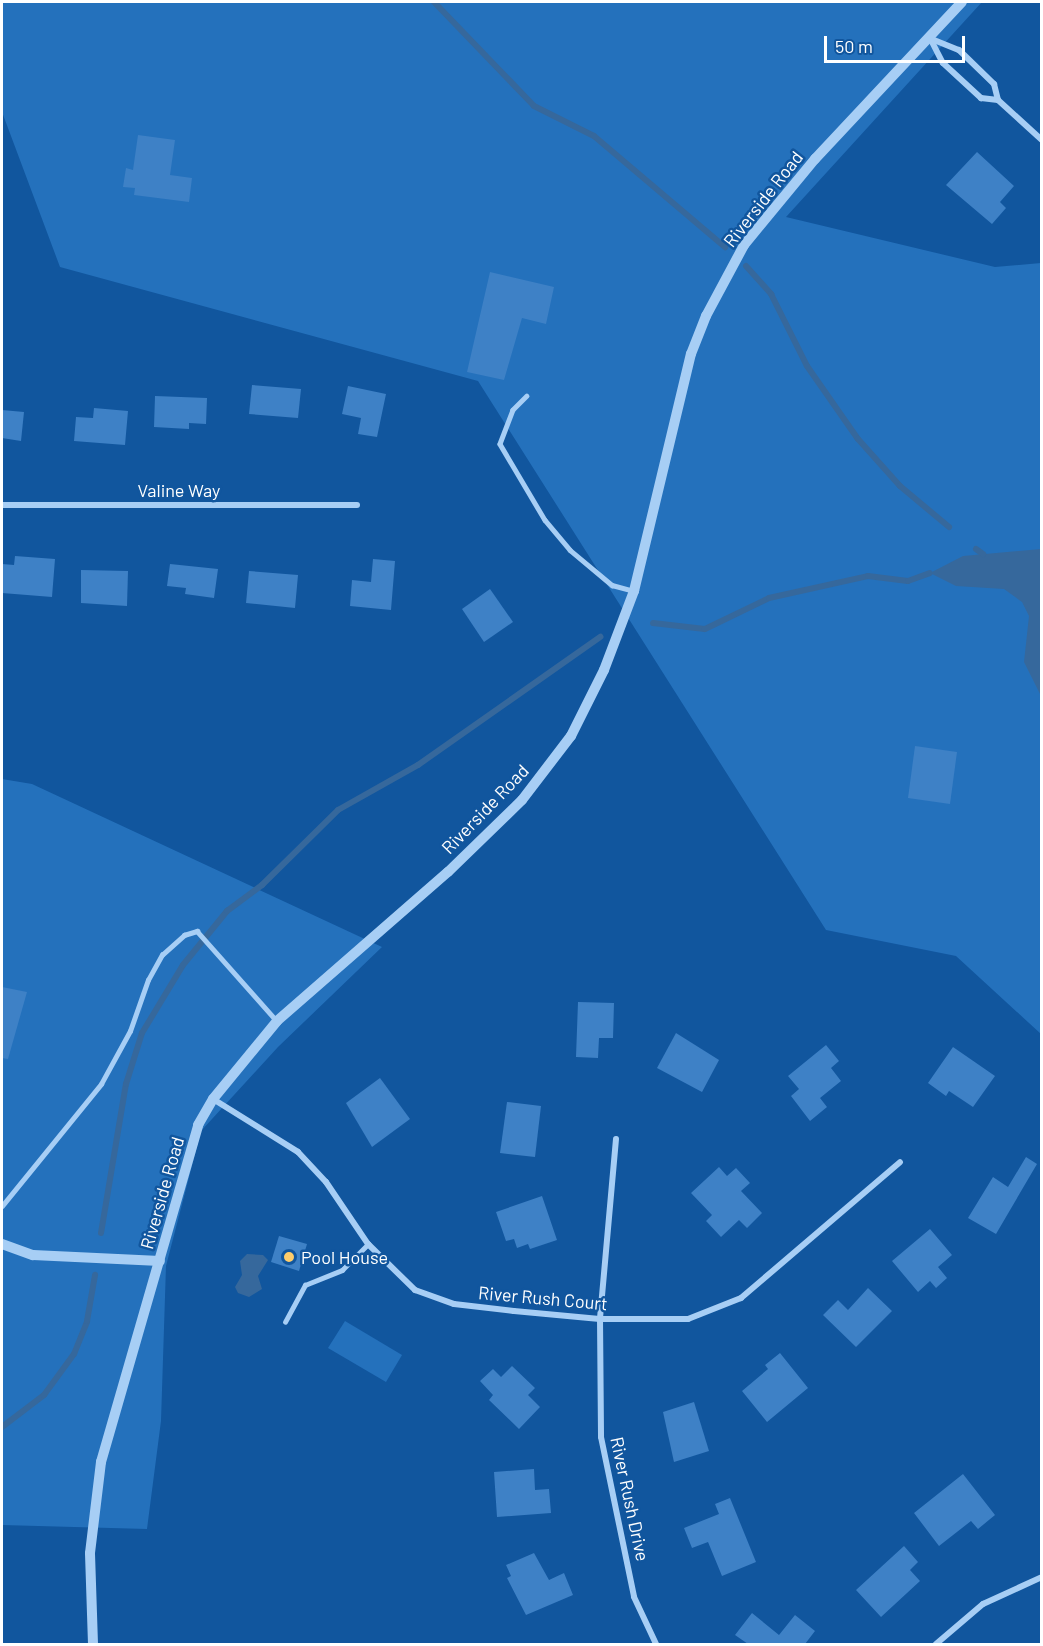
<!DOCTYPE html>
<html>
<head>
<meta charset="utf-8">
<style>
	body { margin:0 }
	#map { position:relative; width:1043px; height:1646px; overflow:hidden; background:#11569e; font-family:Barlow,sans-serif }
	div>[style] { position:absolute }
	.green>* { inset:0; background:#2471bc }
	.water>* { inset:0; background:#36689c }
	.stream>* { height:6px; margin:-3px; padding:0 3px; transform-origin:3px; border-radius:3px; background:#36689c }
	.building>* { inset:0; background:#3e81c6 }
	.service>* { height:4.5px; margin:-2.25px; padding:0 2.25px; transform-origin:2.25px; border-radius:2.25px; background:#a7cef5 }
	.minor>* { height:6px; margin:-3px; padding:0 3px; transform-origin:3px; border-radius:3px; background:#a7cef5 }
	.tertiary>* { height:10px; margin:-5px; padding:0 5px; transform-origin:5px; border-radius:5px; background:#a7cef5 }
	.dots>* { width:16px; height:16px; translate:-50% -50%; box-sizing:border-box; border:3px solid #11569e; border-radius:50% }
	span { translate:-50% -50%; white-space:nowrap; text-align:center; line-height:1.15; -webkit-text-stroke:5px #11569e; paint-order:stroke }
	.street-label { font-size:18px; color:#fff }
	.poi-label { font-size:18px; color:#fff }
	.left { translate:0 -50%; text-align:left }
	.frame { position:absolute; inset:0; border:3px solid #fff; pointer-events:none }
	.scale { position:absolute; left:824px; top:36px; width:141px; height:27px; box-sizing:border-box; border:3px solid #fff; border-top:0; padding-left:8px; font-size:18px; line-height:21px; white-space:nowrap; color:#fff; -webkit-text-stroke:4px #11569e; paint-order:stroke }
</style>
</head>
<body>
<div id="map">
	<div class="green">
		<div style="clip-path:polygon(2px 2px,982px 2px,786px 217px,995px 267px,1041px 263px,1041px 1034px,956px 956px,826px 930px,478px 381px,60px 267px,2px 112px)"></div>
		<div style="clip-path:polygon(2px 779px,32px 784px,382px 947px,278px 1047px,201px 1131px,166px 1266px,161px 1421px,147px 1529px,2px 1525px)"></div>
		<div style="clip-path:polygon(345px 1321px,402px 1355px,386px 1382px,328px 1348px)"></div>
	</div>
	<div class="water">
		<div style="clip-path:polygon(1041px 549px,1042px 549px,1041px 696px,1024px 662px,1029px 616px,1022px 602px,1004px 589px,956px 586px,930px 573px,963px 556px)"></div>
		<div style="clip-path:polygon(247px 1254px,263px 1255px,268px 1260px,258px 1276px,262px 1289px,249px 1297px,238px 1293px,235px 1287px,242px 1275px,240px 1261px)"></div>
	</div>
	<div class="stream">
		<div style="left:434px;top:2px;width:144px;rotate:46.1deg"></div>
		<div style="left:534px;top:106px;width:67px;rotate:26.6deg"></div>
		<div style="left:594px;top:136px;width:172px;rotate:40.3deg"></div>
		<div style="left:746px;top:266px;width:38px;rotate:48deg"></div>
		<div style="left:771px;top:294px;width:80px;rotate:63.4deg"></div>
		<div style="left:807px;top:366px;width:89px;rotate:55.1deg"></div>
		<div style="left:858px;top:439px;width:63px;rotate:48.2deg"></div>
		<div style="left:900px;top:486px;width:64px;rotate:39.9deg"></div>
		<div style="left:976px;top:549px;width:9px;rotate:36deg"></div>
		<div style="left:653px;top:623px;width:52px;rotate:6.6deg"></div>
		<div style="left:705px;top:629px;width:71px;rotate:-25.8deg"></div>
		<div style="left:769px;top:598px;width:101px;rotate:-12.5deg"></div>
		<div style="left:868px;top:576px;width:40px;rotate:7.1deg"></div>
		<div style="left:908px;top:581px;width:23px;rotate:-20deg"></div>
		<div style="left:101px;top:1233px;width:151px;rotate:-80.5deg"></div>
		<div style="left:126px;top:1084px;width:53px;rotate:-72.6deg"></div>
		<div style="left:142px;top:1033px;width:79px;rotate:-58.9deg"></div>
		<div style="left:183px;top:965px;width:70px;rotate:-50.8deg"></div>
		<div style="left:227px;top:911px;width:44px;rotate:-36.6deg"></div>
		<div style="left:262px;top:885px;width:107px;rotate:-44.6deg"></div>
		<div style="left:338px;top:810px;width:92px;rotate:-29.4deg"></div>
		<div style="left:418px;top:765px;width:223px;rotate:-35.1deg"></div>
		<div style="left:2px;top:1427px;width:53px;rotate:-37.3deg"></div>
		<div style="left:44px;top:1395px;width:51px;rotate:-53.8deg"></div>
		<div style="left:74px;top:1354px;width:35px;rotate:-68deg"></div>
		<div style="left:87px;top:1321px;width:47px;rotate:-80.1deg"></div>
	</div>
	<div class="building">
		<div style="clip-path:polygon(138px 135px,175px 140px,170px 175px,192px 178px,189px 202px,134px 195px,135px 188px,123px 187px,126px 168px,133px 170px)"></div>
		<div style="clip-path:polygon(977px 152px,1014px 186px,1000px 202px,1006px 208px,992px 224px,946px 185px)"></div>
		<div style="clip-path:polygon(490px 272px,554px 287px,546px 324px,522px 318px,504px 380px,467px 372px)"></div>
		<div style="clip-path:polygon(252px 385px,301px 389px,298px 418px,249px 414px)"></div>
		<div style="clip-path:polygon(348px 386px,386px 394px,377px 437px,358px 434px,361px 418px,342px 414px)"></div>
		<div style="clip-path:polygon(155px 396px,207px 398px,206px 424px,189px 423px,189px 429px,154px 427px)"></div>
		<div style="clip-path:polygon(94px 408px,128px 411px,125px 445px,74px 441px,76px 417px,93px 418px)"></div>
		<div style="clip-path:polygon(2px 410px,24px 412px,21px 441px,2px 438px)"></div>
		<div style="clip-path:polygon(15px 556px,55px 559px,52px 597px,2px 593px,2px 564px,14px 565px)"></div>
		<div style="clip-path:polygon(373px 559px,395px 561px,391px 610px,350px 606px,352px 580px,371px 582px)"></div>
		<div style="clip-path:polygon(170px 564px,218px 569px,214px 598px,185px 594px,186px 588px,167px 586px)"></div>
		<div style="clip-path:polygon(81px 570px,128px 571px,127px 606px,81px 603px)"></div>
		<div style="clip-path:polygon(249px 571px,298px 575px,295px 608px,246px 603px)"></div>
		<div style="clip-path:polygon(490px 589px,513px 622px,484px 642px,462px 609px)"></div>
		<div style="clip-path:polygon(915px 746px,957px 752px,950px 804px,908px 798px)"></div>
		<div style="clip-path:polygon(2px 987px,27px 992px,8px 1059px,2px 1058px)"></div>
		<div style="clip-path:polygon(578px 1002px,614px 1003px,613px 1038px,599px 1038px,598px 1058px,576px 1057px)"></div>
		<div style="clip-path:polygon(676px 1033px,719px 1060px,702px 1092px,657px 1068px)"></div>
		<div style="clip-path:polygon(826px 1045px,839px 1061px,831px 1068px,841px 1081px,820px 1098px,827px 1107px,810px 1121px,791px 1096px,799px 1089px,788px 1076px)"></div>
		<div style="clip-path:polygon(953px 1047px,995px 1076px,973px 1107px,949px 1091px,946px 1096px,928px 1083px)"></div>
		<div style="clip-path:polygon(380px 1078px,410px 1119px,372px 1147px,346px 1103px)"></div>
		<div style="clip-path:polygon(507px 1102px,541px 1106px,535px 1157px,500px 1153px)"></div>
		<div style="clip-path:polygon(1026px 1157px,1037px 1164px,996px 1234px,968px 1218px,993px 1177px,1008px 1187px)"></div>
		<div style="clip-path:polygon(719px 1167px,727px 1176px,736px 1168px,750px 1183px,741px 1191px,762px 1213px,747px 1228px,739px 1220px,721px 1237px,706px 1221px,712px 1215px,691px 1193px)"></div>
		<div style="clip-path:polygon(542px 1196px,557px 1240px,530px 1249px,528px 1244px,517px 1248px,514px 1239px,506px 1241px,496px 1212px)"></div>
		<div style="clip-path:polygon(930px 1229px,952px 1255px,938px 1267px,947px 1278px,936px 1288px,930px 1281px,918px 1292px,892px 1261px)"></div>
		<div style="clip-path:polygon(279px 1236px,307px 1244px,299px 1271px,271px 1262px)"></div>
		<div style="clip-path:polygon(868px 1288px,892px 1311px,856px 1347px,823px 1315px,838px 1300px,848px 1310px)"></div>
		<div style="clip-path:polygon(780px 1353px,808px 1388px,767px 1422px,742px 1391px,768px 1369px,765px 1365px)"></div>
		<div style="clip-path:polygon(512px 1366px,535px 1388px,528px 1395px,540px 1407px,519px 1429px,489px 1400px,493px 1395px,480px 1381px,493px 1369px,501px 1377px)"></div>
		<div style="clip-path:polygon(694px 1402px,709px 1451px,674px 1462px,663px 1412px)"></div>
		<div style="clip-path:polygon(534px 1469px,535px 1490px,549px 1489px,551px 1513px,497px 1517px,494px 1472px)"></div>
		<div style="clip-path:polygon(963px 1474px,995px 1515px,978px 1529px,971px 1521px,939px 1546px,914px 1513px)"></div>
		<div style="clip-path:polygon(730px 1498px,756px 1562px,722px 1576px,708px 1542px,692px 1548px,684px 1528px,719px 1514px,715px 1504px)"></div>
		<div style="clip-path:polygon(904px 1546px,918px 1562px,910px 1570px,920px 1581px,881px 1617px,856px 1590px)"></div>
		<div style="clip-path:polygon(534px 1553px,549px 1580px,564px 1573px,573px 1595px,526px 1615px,507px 1578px,511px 1576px,506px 1565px)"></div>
		<div style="clip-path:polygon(752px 1613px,779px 1635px,795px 1615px,815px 1631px,805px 1644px,748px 1644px,735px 1635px)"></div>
	</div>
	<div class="service">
		<div style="left:527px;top:396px;width:20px;rotate:135deg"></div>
		<div style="left:513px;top:410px;width:36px;rotate:111deg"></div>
		<div style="left:500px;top:444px;width:88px;rotate:59.4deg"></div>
		<div style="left:545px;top:520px;width:39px;rotate:50deg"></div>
		<div style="left:570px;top:550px;width:55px;rotate:39.8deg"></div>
		<div style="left:612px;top:585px;width:23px;rotate:15deg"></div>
		<div style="left:2px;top:1206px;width:157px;rotate:-50.9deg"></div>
		<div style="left:101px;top:1084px;width:60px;rotate:-61.3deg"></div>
		<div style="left:130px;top:1031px;width:54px;rotate:-70.6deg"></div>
		<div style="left:148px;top:980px;width:29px;rotate:-61deg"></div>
		<div style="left:162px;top:955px;width:30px;rotate:-42deg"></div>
		<div style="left:184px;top:935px;width:14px;rotate:-17deg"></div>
		<div style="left:197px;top:931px;width:119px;rotate:48.4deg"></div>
		<div style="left:285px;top:1322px;width:42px;rotate:-61.6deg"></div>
		<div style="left:305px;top:1285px;width:40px;rotate:-22deg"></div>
		<div style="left:342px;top:1270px;width:37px;rotate:-45deg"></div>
	</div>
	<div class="minor">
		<div style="left:929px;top:38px;width:32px;rotate:22deg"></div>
		<div style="left:959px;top:50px;width:49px;rotate:44.2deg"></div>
		<div style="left:994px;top:84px;width:16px;rotate:76deg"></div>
		<div style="left:998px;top:100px;width:59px;rotate:42.3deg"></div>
		<div style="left:930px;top:38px;width:28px;rotate:63deg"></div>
		<div style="left:943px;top:63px;width:52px;rotate:42.6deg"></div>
		<div style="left:981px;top:98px;width:17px;rotate:7deg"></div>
		<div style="left:2px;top:505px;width:355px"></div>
		<div style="left:213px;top:1099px;width:100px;rotate:31.9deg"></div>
		<div style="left:298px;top:1152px;width:41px;rotate:47deg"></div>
		<div style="left:326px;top:1182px;width:75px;rotate:55.9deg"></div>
		<div style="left:368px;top:1244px;width:66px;rotate:44.4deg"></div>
		<div style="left:415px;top:1290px;width:41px;rotate:19.7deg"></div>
		<div style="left:454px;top:1304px;width:60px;rotate:6.7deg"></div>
		<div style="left:514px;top:1311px;width:86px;rotate:5.3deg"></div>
		<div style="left:600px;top:1319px;width:88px"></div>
		<div style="left:688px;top:1319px;width:57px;rotate:-21.6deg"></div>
		<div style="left:741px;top:1298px;width:209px;rotate:-40.5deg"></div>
		<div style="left:616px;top:1139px;width:181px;rotate:95.1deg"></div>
		<div style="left:600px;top:1319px;width:118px;rotate:89.5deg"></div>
		<div style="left:601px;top:1437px;width:163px;rotate:78.3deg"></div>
		<div style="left:634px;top:1597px;width:52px;rotate:64.9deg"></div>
		<div style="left:936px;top:1644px;width:62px;rotate:-40.4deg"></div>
		<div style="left:983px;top:1604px;width:65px;rotate:-24.6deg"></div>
	</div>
	<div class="tertiary">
		<div style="left:2px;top:1244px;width:33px;rotate:20deg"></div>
		<div style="left:33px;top:1255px;width:127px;rotate:2.7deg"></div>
		<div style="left:93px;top:1644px;width:91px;rotate:-91.9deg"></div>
		<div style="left:90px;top:1553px;width:92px;rotate:-83.1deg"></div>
		<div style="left:101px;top:1462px;width:351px;rotate:-73.9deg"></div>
		<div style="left:198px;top:1125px;width:30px;rotate:-60deg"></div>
		<div style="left:213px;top:1099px;width:101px;rotate:-50.6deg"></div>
		<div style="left:277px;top:1021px;width:227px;rotate:-41.1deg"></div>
		<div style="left:448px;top:872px;width:103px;rotate:-44.2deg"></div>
		<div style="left:522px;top:800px;width:81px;rotate:-52.6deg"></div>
		<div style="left:571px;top:736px;width:74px;rotate:-63.4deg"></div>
		<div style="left:604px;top:670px;width:85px;rotate:-69.2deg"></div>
		<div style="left:634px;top:591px;width:244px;rotate:-76.5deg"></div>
		<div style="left:691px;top:354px;width:41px;rotate:-68.5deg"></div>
		<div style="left:706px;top:316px;width:81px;rotate:-61.8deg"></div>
		<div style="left:744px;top:245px;width:112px;rotate:-50.5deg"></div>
		<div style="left:815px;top:159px;width:215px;rotate:-46.9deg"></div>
	</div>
	<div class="dots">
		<div style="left:289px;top:1257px;background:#ffcd6b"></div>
	</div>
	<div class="street-label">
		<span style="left:763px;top:199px;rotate:-52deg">Riverside Road</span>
		<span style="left:179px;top:490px">Valine Way</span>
		<span style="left:485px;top:809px;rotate:-46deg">Riverside Road</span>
		<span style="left:162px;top:1193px;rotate:-74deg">Riverside Road</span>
		<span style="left:543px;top:1298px;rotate:5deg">River Rush Court</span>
		<span style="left:630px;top:1499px;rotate:78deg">River Rush Drive</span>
	</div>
	<div class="poi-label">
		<span class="left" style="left:301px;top:1257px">Pool House</span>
	</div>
	<div class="frame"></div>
	<div class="scale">50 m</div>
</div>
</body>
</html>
